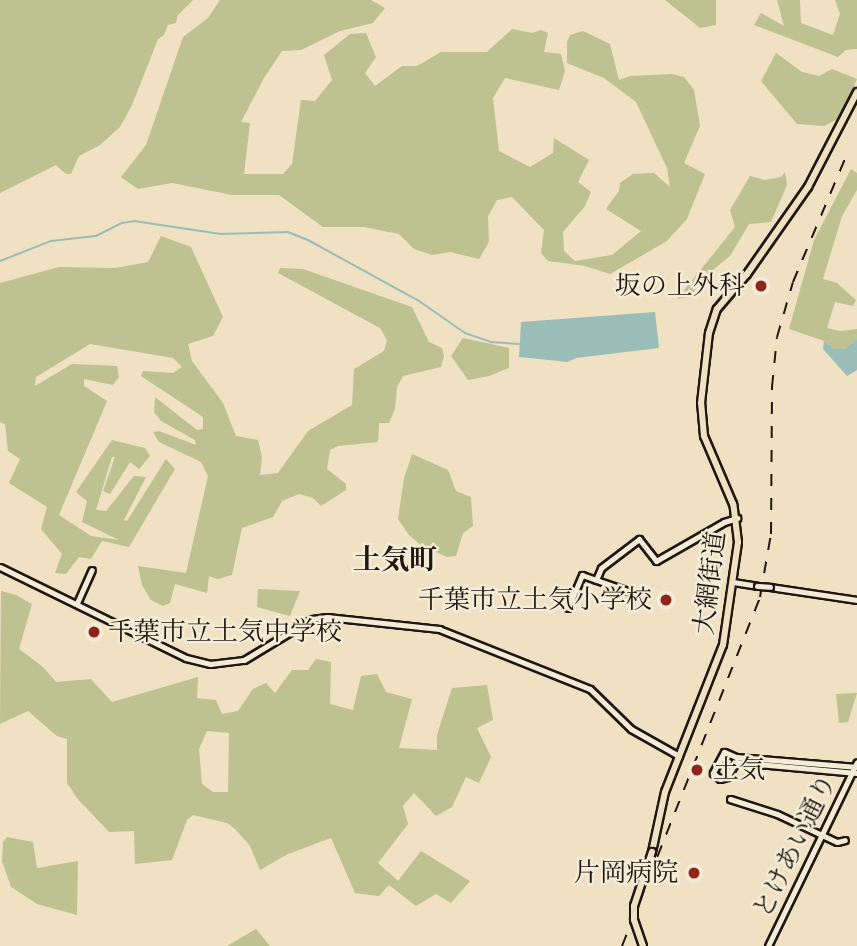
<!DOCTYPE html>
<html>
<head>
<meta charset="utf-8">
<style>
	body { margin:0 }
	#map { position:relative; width:857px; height:946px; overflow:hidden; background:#efe1c2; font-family:Alegreya,"Noto Serif JP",serif }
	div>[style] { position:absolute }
	.green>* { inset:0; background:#bec190 }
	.water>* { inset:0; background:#9abdb7 }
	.stream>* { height:2px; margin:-1px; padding:0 1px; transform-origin:1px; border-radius:1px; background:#9abdb7 }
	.roads { filter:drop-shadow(2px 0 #211611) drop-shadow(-2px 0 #211611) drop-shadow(0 2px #211611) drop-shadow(0 -2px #211611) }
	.secondary>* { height:5px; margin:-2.5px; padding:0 2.5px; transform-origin:2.5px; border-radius:2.5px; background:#f5ecd7 }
	.primary>* { height:6px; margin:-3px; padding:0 3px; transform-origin:3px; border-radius:3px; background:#efe1c2 }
	.rail>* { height:2px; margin-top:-1px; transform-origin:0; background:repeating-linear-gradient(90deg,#211611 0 12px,transparent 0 24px) }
	.bridges { filter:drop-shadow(2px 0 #211611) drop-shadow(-2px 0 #211611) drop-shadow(0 2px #211611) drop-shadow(0 -2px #211611) }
	.secondary-bridge>* { height:5px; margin:-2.5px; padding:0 2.5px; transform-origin:2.5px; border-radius:2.5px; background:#f5ecd7 }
	.primary-bridge>* { height:6px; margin:-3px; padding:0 3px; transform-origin:3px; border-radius:3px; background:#efe1c2 }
	.dots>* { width:19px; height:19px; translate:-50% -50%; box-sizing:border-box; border:4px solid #f5ecd7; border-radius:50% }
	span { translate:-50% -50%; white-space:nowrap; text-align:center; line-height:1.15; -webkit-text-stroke:5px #f5ecd7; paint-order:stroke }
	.poi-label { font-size:26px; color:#211611 }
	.right { translate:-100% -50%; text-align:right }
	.left { translate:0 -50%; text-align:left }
	.street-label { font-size:26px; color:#211611 }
	.neighbourhood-label { font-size:28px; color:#211611; font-weight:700 }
</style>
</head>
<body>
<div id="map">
	<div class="green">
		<div style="clip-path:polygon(0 0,193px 0,178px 15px,176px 23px,168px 25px,164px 35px,158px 39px,132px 105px,120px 127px,100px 145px,79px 156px,71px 174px,66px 174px,56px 165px,0 193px)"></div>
		<div style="clip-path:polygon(220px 0,371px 0,385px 8px,373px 23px,340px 31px,301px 50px,282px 51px,264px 78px,241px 122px,250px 123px,244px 174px,283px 174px,292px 164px,301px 100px,315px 101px,332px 80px,324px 55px,350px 34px,366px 33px,376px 57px,365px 73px,375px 86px,402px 66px,417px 66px,441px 52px,487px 52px,512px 29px,532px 33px,541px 30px,548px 33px,544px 52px,561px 54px,565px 71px,559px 90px,505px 78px,493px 98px,499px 151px,530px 167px,553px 153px,554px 138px,589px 160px,578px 182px,591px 192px,585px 206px,563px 232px,564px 251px,575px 261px,612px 255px,641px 231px,606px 209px,619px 191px,620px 183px,633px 174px,654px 173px,670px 187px,667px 168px,636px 102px,604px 78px,567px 63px,567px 42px,570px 35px,583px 31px,610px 44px,619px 80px,630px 76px,672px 74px,684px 77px,694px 90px,700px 126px,684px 163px,705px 174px,687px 219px,667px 241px,610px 274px,585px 266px,548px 261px,541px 253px,544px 230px,512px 197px,497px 200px,488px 216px,489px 242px,479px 259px,450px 252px,432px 255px,414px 249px,399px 234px,364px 227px,323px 227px,279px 195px,232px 195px,172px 183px,138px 189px,121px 177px,146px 145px,183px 37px,208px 18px)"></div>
		<div style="clip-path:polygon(665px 0,716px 0,716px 25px,700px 28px)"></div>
		<div style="clip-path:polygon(777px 0,800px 0,801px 23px,833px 35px,840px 14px,835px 0,857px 0,857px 49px,846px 50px,838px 57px,754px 25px,761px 13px,784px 26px)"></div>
		<div style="clip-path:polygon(776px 53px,802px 72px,819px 76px,832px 69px,857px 79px,840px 118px,824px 126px,797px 124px,761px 81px)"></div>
		<div style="clip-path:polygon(851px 169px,857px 173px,857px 190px,842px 216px,823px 279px,837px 283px,856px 300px,853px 306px,835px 302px,827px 328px,840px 331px,857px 329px,857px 339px,844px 349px,835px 349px,824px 341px,789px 329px,814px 240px)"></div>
		<div style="clip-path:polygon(785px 172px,787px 185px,771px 222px,749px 224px,730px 256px,703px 278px,690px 297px,677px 299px,735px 227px,730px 210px,750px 176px,765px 180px,781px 177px)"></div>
		<div style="clip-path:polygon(161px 236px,191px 247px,223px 317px,213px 336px,188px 344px,192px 361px,223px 403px,236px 436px,258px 440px,262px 457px,260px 475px,278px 473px,308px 431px,352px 405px,354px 369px,384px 351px,387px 340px,380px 328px,278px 273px,280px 268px,303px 269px,412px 307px,429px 342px,442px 348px,444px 357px,441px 367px,403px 376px,397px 387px,395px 409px,389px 423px,379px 423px,378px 442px,338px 446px,330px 450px,327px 469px,346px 484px,346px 490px,321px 506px,313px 498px,299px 494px,282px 501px,273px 517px,242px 528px,232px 575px,218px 579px,209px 576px,207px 593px,175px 584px,170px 603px,163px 606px,151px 600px,142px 585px,138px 566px,186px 573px,208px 476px,201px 462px,159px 442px,153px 432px,159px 431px,196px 445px,195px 440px,161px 421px,154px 412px,155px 397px,197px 430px,203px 429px,203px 417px,141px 376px,143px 371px,173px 373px,182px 367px,173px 358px,90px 344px,36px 377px,35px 386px,72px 364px,117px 366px,119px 377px,113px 385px,84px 379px,84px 386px,107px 401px,59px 515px,91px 536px,119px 540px,82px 522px,87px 501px,76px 492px,112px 440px,145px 448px,150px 456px,139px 469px,130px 462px,110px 494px,103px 491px,115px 457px,112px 457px,96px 510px,106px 511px,134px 476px,146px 477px,124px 520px,127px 521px,166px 459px,175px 469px,129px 547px,102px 541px,91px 559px,79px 557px,66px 574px,55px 573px,62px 554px,41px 529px,47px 507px,9px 483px,20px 459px,8px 451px,5px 424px,0 422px,0 283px,59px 267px,115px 268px,148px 262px)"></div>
		<div style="clip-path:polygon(463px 338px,509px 348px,509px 368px,489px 376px,468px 380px,451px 356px)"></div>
		<div style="clip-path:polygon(412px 454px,448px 470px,456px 491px,471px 497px,473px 526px,463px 533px,456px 556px,447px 557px,422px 546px,409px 535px,398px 519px,404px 478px)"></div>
		<div style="clip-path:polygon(258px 589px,300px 591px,290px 616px,257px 607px)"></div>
		<div style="clip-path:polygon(evenodd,1px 591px,16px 595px,32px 604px,19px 649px,43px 667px,56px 682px,91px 679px,112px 702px,198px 677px,197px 698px,216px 700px,222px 714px,238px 711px,253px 689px,266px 683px,275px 693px,292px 670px,308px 670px,316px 659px,331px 662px,330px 704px,353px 710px,361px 676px,377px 674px,386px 692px,412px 699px,399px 748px,437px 750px,437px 735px,452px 688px,487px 685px,493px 720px,477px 728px,491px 757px,479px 783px,466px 777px,452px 807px,436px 816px,414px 793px,403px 806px,408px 824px,378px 863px,398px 881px,421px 851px,470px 881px,451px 903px,436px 894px,416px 906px,389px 885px,379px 896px,355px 893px,331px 838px,288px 854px,260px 870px,250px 846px,235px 829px,227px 823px,193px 815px,187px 820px,172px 860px,135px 864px,134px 831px,109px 832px,77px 798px,67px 783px,67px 739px,57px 736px,28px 711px,0 724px,1px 591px,207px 731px,229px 733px,228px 792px,213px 792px,202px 784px,199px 749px,207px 731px)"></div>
		<div style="clip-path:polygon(857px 693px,848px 722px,839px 723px,836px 694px)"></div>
		<div style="clip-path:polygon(7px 837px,33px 842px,37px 868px,78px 861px,77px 915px,37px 904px,11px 887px,2px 861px,3px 842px)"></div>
		<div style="clip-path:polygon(256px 929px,270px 946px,227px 946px)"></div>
	</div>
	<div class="water">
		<div style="clip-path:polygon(655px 312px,659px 348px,576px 358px,568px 362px,519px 357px,521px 322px)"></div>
		<div style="clip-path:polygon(857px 339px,857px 370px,847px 376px,823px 349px,824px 341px,835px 349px,844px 349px)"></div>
	</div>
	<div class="stream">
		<div style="left:0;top:261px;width:55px;rotate:-21.4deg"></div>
		<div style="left:51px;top:241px;width:45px;rotate:-6.3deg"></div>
		<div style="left:96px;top:236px;width:29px;rotate:-27deg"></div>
		<div style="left:122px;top:223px;width:12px;rotate:-9deg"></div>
		<div style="left:134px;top:221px;width:88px;rotate:8.5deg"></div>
		<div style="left:221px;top:234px;width:67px;rotate:-1.7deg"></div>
		<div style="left:288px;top:232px;width:22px;rotate:22deg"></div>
		<div style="left:308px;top:240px;width:127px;rotate:28.8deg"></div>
		<div style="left:419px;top:301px;width:56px;rotate:34.8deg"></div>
		<div style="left:465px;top:333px;width:28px;rotate:19deg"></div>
		<div style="left:491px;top:342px;width:28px;rotate:4deg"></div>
	</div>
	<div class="roads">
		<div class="secondary">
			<div style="left:0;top:567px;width:207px;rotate:26.1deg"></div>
			<div style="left:186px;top:658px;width:25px;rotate:14deg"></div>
			<div style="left:210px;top:664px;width:34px;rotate:-7deg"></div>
			<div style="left:244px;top:660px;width:79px;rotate:-31.1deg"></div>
			<div style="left:312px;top:619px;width:15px;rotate:-8deg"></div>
			<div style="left:327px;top:617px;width:113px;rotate:6.1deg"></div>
			<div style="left:439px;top:629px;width:162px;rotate:21.7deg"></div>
			<div style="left:590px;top:689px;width:57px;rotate:44.3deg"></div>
			<div style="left:631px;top:729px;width:55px;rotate:29.4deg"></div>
			<div style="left:596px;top:580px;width:13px;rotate:-67deg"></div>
			<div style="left:601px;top:568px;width:48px;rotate:-37.3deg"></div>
			<div style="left:639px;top:539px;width:28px;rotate:52deg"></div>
			<div style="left:656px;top:561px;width:78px;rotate:-29.8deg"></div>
			<div style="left:724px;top:522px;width:14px;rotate:-17deg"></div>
			<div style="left:733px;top:582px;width:24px;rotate:9deg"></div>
			<div style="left:770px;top:587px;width:88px;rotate:8.5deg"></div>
			<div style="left:77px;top:603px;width:36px;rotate:-66deg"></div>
			<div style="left:568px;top:608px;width:36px;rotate:-67deg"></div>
			<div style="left:582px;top:575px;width:52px;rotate:19.1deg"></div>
			<div style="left:857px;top:767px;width:121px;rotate:-175.3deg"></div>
			<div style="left:736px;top:757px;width:13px;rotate:-157deg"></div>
			<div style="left:724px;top:752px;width:24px;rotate:118deg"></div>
			<div style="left:713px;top:773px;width:9px;rotate:41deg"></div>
			<div style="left:720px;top:779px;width:7px;rotate:-16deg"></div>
			<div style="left:727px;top:777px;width:17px;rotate:-59deg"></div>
			<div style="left:736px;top:762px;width:121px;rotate:5.2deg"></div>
			<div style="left:730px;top:799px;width:49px;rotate:17.7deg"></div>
			<div style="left:777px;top:814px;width:66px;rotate:25deg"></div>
			<div style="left:837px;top:842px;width:8px;rotate:-14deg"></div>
			<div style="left:768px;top:946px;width:204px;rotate:-64.2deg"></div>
		</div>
		<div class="primary">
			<div style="left:652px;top:852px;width:61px;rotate:-77.8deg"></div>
			<div style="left:665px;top:792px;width:158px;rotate:-68.5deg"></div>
			<div style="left:723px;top:645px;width:104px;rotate:-81.7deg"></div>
			<div style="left:738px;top:542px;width:38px;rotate:-97deg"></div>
			<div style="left:733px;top:504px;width:74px;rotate:-113.1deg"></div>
			<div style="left:704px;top:436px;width:33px;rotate:-95deg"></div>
			<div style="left:701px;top:403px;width:70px;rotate:-83.5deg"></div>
			<div style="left:709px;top:333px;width:25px;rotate:-72deg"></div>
			<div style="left:717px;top:309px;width:46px;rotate:-49.4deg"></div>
			<div style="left:747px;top:274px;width:106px;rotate:-55deg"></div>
			<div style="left:808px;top:187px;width:107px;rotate:-62.7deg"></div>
		</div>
	</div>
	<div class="rail">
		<div style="left:622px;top:946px;width:375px;rotate:-68.4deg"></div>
		<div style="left:760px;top:597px;width:64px;rotate:-80.1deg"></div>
		<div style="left:771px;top:534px;width:147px;rotate:-89.6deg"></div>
		<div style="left:772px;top:387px;width:50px;rotate:-84.3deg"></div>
		<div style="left:777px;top:337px;width:57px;rotate:-73.8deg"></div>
		<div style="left:793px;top:282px;width:139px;rotate:-67.1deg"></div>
	</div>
	<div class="bridges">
		<div class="secondary-bridge">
			<div style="left:757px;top:586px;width:13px;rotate:4deg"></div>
		</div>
		<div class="primary-bridge">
			<div style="left:643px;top:946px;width:28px;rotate:-109deg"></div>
			<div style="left:634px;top:920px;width:14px;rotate:-90deg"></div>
			<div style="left:634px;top:906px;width:57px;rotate:-71.6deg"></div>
		</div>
	</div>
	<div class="dots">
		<div style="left:761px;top:286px;background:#8f2418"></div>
		<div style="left:666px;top:600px;background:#8f2418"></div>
		<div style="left:94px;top:632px;background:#8f2418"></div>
		<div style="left:697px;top:770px;background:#8f2418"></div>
		<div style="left:694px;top:873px;background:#8f2418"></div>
	</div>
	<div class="poi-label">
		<span class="right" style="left:745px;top:286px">坂の上外科</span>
		<span class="right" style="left:652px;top:600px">千葉市立土気小学校</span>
		<span class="left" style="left:108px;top:632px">千葉市立土気中学校</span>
		<span class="left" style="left:713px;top:770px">土気</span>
		<span class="right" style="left:678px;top:873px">片岡病院</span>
	</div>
	<div class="street-label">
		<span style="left:710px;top:583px;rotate:-83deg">大網街道</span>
		<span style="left:795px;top:846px;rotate:-64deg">とけあい通り</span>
	</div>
	<div class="neighbourhood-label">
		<span style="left:395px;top:560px">土気町</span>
	</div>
</div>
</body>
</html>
